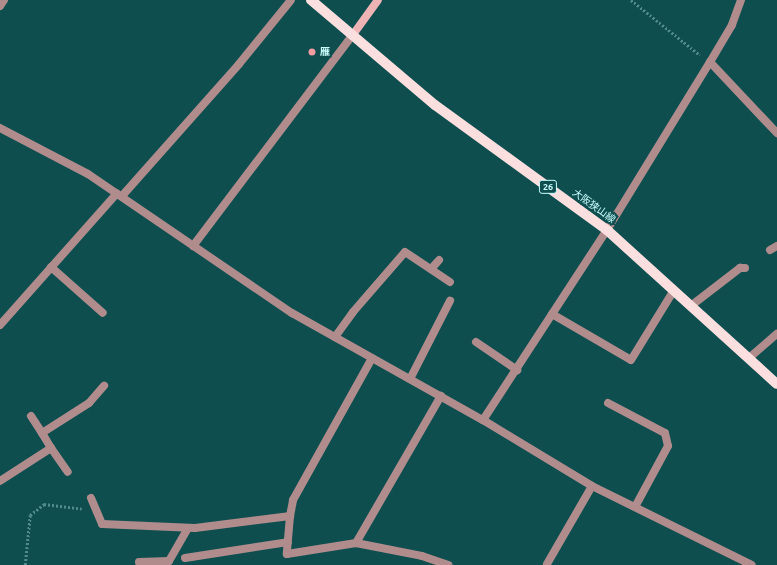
<!DOCTYPE html>
<html>
<head>
<meta charset="utf-8">
<style>
	body { margin:0 }
	#map { position:relative; width:777px; height:565px; overflow:hidden; background:#0e4e4f; font-family:Ubuntu,"Noto Sans JP",sans-serif }
	div>[style] { position:absolute }
	.path>* { height:2.5px; margin-top:-1.25px; transform-origin:0; background:repeating-linear-gradient(90deg,#518c8d 0 2px,transparent 0 4px) }
	.minor>* { height:8px; margin:-4px; padding:0 4px; transform-origin:4px; border-radius:4px; background:#b18c8d }
	.tertiary>* { height:8px; margin:-4px; padding:0 4px; transform-origin:4px; border-radius:4px; background:#b18c8d }
	.secondary>* { height:8px; margin:-4px; padding:0 4px; transform-origin:4px; border-radius:4px; background:#eeb3b5 }
	.primary>* { height:10px; margin:-5px; padding:0 5px; transform-origin:5px; border-radius:5px; background:#fedfe0 }
	.dots>* { width:11px; height:11px; translate:-50% -50%; box-sizing:border-box; border:2px solid #0e4e4f; border-radius:50% }
	span { translate:-50% -50%; white-space:nowrap; text-align:center; line-height:1.15; -webkit-text-stroke:4px #0e4e4f; paint-order:stroke }
	.shield-label span { padding:1px 3px; background:#0e4e4f; border:1px solid; border-radius:3px; -webkit-text-stroke-width:0 }
	.shield-label { font-size:9px; color:#ccfefe; font-weight:700 }
	.poi-label { font-size:10px; color:#ccfefe; font-weight:700 }
	.left { translate:0 -50%; text-align:left }
	.street-label { font-size:10px; color:#ccfefe }
</style>
</head>
<body>
<div id="map">
	<div class="path">
		<div style="left:631px;top:0;width:88px;rotate:38.6deg"></div>
		<div style="left:25px;top:565px;width:50px;rotate:-84.3deg"></div>
		<div style="left:30px;top:515px;width:18px;rotate:-38deg"></div>
		<div style="left:44px;top:504px;width:38px;rotate:7deg"></div>
	</div>
	<div class="minor">
		<div style="left:741px;top:0;width:27px;rotate:110deg"></div>
		<div style="left:732px;top:25px;width:43px;rotate:120.7deg"></div>
		<div style="left:710px;top:62px;width:98px;rotate:46.7deg"></div>
		<div style="left:0;top:6px;width:7px;rotate:-56deg"></div>
		<div style="left:0;top:128px;width:99px;rotate:27.6deg"></div>
		<div style="left:88px;top:174px;width:247px;rotate:34.3deg"></div>
		<div style="left:292px;top:313px;width:219px;rotate:29.3deg"></div>
		<div style="left:483px;top:420px;width:127px;rotate:31.2deg"></div>
		<div style="left:592px;top:486px;width:178px;rotate:26.3deg"></div>
		<div style="left:122px;top:196px;width:176px;rotate:-48.4deg"></div>
		<div style="left:239px;top:64px;width:82px;rotate:-50.9deg"></div>
		<div style="left:770px;top:250px;width:8px;rotate:-30deg"></div>
		<div style="left:51px;top:267px;width:69px;rotate:41.5deg"></div>
		<div style="left:431px;top:269px;width:12px;rotate:-48deg"></div>
		<div style="left:692px;top:305px;width:61px;rotate:-37.6deg"></div>
		<div style="left:740px;top:268px;width:5px"></div>
		<div style="left:552px;top:314px;width:91px;rotate:30.2deg"></div>
		<div style="left:631px;top:360px;width:82px;rotate:-58.4deg"></div>
		<div style="left:0;top:325px;width:176px;rotate:-48.4deg"></div>
		<div style="left:335px;top:337px;width:31px;rotate:-54deg"></div>
		<div style="left:353px;top:312px;width:79px;rotate:-49.1deg"></div>
		<div style="left:405px;top:252px;width:54px;rotate:33.7deg"></div>
		<div style="left:476px;top:342px;width:50px;rotate:34.3deg"></div>
		<div style="left:749px;top:358px;width:37px;rotate:-41deg"></div>
		<div style="left:410px;top:379px;width:88px;rotate:-62.9deg"></div>
		<div style="left:608px;top:403px;width:64px;rotate:27.8deg"></div>
		<div style="left:665px;top:433px;width:13px;rotate:77deg"></div>
		<div style="left:668px;top:446px;width:69px;rotate:118.4deg"></div>
		<div style="left:31px;top:416px;width:20px;rotate:57deg"></div>
		<div style="left:483px;top:420px;width:227px;rotate:-56.9deg"></div>
		<div style="left:607px;top:230px;width:197px;rotate:-58.5deg"></div>
		<div style="left:51px;top:448px;width:29px;rotate:55deg"></div>
		<div style="left:0;top:481px;width:61px;rotate:-32.9deg"></div>
		<div style="left:51px;top:448px;width:17px;rotate:-121deg"></div>
		<div style="left:42px;top:433px;width:56px;rotate:-32.6deg"></div>
		<div style="left:89px;top:403px;width:23px;rotate:-49deg"></div>
		<div style="left:91px;top:498px;width:28px;rotate:67deg"></div>
		<div style="left:102px;top:524px;width:93px;rotate:2.5deg"></div>
		<div style="left:195px;top:528px;width:96px;rotate:-7.2deg"></div>
		<div style="left:290px;top:516px;width:16px;rotate:-79deg"></div>
		<div style="left:293px;top:500px;width:162px;rotate:-60.9deg"></div>
		<div style="left:290px;top:516px;width:38px;rotate:95deg"></div>
		<div style="left:287px;top:554px;width:70px;rotate:-9.1deg"></div>
		<div style="left:356px;top:543px;width:67px;rotate:11.1deg"></div>
		<div style="left:422px;top:556px;width:28px;rotate:19deg"></div>
		<div style="left:356px;top:543px;width:170px;rotate:-60deg"></div>
		<div style="left:185px;top:558px;width:104px;rotate:-8.8deg"></div>
		<div style="left:139px;top:562px;width:30px;rotate:-2deg"></div>
		<div style="left:169px;top:561px;width:38px;rotate:-60deg"></div>
		<div style="left:547px;top:564px;width:90px;rotate:-60deg"></div>
	</div>
	<div class="tertiary">
		<div style="left:193px;top:246px;width:263px;rotate:-52.9deg"></div>
	</div>
	<div class="secondary">
		<div style="left:352px;top:36px;width:44px;rotate:-54.2deg"></div>
	</div>
	<div class="primary">
		<div style="left:311px;top:0;width:162px;rotate:40.3deg"></div>
		<div style="left:435px;top:105px;width:213px;rotate:36deg"></div>
		<div style="left:607px;top:230px;width:229px;rotate:42.2deg"></div>
	</div>
	<div class="dots">
		<div style="left:312px;top:52px;background:#f49b9f"></div>
	</div>
	<div class="shield-label">
		<span style="left:548px;top:187px">26</span>
	</div>
	<div class="poi-label">
		<span class="left" style="left:320px;top:52px">雁</span>
	</div>
	<div class="street-label">
		<span style="left:594px;top:206px;rotate:36deg">大阪狭山線</span>
	</div>
</div>
</body>
</html>
